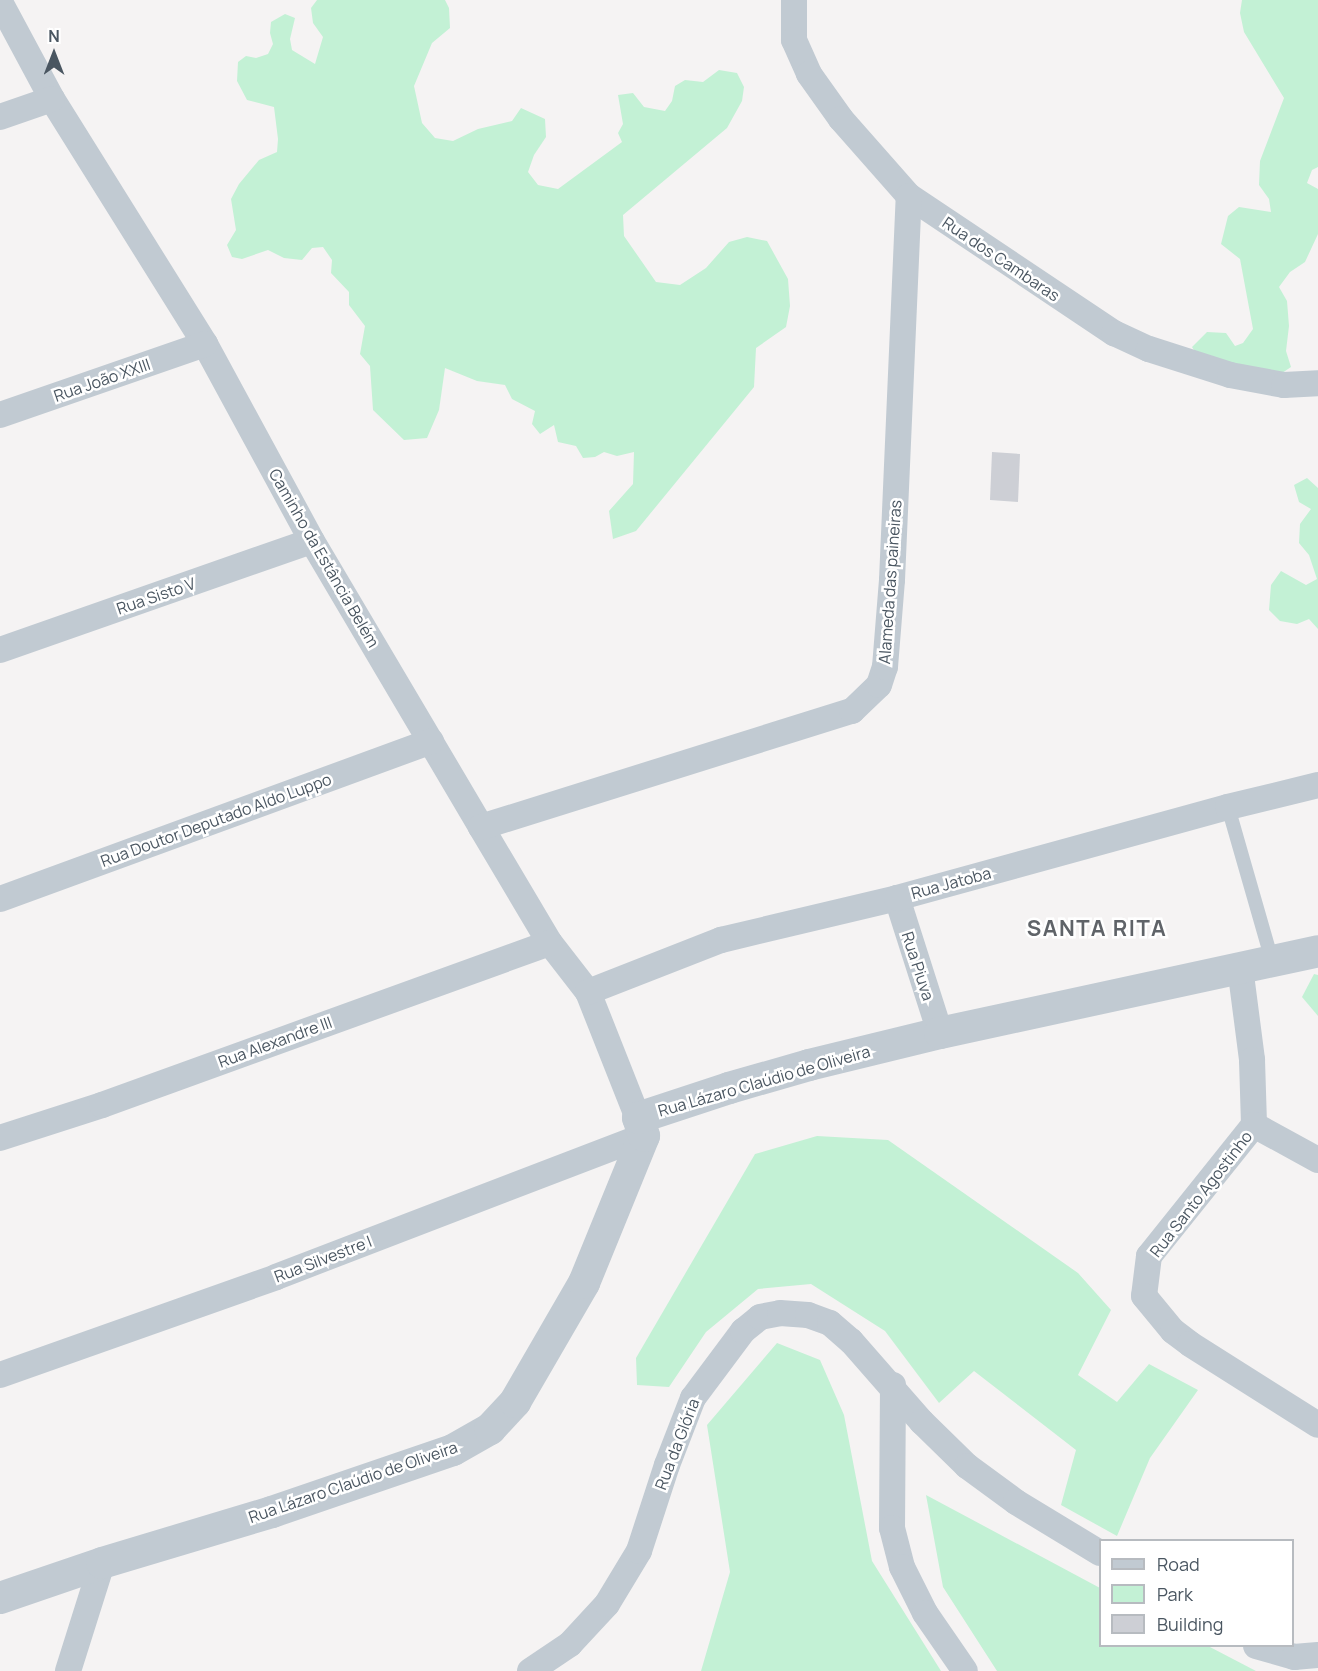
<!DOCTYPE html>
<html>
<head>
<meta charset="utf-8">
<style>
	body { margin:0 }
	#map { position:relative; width:1318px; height:1671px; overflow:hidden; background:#f5f3f3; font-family:Manrope,sans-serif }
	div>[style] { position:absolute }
	.green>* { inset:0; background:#c3f1d5 }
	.building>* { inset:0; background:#cdcfd5 }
	.service>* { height:14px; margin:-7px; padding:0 7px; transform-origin:7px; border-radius:7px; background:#c1cad2 }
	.minor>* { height:26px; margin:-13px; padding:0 13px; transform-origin:13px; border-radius:13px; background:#c1cad2 }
	.tertiary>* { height:32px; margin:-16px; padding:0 16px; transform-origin:16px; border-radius:16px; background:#c1cad2 }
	span { translate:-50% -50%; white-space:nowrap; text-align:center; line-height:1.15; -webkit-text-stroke:5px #fff; paint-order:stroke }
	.street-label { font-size:16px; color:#4a5661 }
	.district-label { font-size:22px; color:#5f6368; font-weight:700; letter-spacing:1.5px }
	.legend { position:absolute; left:1099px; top:1539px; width:195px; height:108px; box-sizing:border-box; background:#fff; border:2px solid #b7bbc0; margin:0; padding:8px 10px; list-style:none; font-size:18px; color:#4a5661 }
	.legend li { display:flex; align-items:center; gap:12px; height:30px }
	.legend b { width:30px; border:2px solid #b7bbc0 }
	.north { position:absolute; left:24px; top:24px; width:60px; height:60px; -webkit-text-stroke:4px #fff; paint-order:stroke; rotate:0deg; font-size:16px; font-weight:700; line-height:24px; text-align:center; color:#4a5661 }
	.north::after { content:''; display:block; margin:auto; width:21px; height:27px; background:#4a5661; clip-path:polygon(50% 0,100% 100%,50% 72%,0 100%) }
</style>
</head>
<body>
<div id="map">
	<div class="green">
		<div style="clip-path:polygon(317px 0,445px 0,449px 8px,450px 28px,432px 43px,414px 86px,422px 123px,435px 138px,453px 141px,478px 129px,512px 121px,521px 108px,545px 119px,546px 137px,534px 155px,528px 172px,538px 185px,558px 189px,622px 142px,618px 133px,623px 124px,618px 95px,633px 93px,644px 107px,665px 111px,672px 101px,675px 86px,685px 80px,703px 82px,719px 70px,737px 73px,744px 87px,742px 101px,727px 128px,623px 215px,624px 236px,656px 282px,680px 285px,706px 268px,729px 242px,747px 237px,767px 241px,788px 279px,790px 306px,786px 327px,756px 348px,754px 387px,636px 531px,613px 539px,609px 511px,633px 484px,634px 452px,617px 456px,604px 452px,595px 457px,583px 458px,576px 446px,558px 442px,554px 425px,540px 434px,532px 424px,535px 411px,512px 399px,505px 385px,477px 381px,445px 368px,439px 410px,427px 438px,404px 440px,373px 410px,370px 366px,360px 354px,365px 326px,349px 305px,349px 292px,331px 273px,332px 260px,323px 247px,312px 248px,302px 260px,284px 258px,268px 250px,242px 259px,232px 257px,227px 245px,236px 230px,231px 199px,239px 184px,259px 160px,277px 152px,278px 139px,274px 107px,247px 100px,237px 81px,238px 62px,246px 56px,256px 58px,268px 54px,273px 44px,270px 33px,271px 22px,285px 14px,295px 18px,290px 39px,292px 50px,315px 64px,323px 37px,313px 23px,311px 8px)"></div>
		<div style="clip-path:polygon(1242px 0,1318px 0,1318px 167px,1312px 170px,1307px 183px,1318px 189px,1318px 234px,1305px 262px,1290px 272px,1279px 287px,1287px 301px,1289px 326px,1286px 351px,1291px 367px,1276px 377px,1199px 358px,1192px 347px,1207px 332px,1226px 333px,1235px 346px,1243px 343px,1253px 329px,1240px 259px,1221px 244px,1228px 216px,1239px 207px,1271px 212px,1269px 199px,1259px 185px,1260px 161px,1284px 98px,1244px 32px,1240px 13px)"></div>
		<div style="clip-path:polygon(1307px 478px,1318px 488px,1318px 629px,1309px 619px,1297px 624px,1280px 621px,1269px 610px,1271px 585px,1281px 571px,1306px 585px,1317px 579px,1309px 555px,1299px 543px,1300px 524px,1311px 509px,1299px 502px,1294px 485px)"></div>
		<div style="clip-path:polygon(1314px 974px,1318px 975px,1318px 1016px,1302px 997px)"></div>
		<div style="clip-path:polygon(817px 1136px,888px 1140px,1078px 1273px,1111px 1310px,1078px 1375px,1117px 1402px,1149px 1364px,1198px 1390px,1150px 1458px,1117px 1536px,1061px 1505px,1076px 1450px,974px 1371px,939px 1403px,885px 1331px,811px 1284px,758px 1289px,706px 1332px,669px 1387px,637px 1385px,636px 1358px,755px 1154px)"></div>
		<div style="clip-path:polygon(777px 1343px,820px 1360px,844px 1415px,872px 1561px,941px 1671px,701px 1671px,730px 1572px,707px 1425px)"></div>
		<div style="clip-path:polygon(926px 1495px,1100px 1588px,1100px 1646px,1208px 1646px,1256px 1671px,997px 1671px,943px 1587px)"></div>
	</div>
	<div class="building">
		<div style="clip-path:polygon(992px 452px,1020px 454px,1018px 502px,990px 500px)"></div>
	</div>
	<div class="service">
		<div style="left:1228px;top:807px;width:159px;rotate:74deg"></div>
	</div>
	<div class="minor">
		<div style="left:794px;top:0;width:40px;rotate:90deg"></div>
		<div style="left:794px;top:40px;width:37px;rotate:66deg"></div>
		<div style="left:809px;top:74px;width:55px;rotate:54.6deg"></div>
		<div style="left:841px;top:119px;width:103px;rotate:48.6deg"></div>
		<div style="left:909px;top:196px;width:247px;rotate:33.8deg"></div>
		<div style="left:1114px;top:333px;width:38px;rotate:25deg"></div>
		<div style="left:1149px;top:349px;width:85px;rotate:17.8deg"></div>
		<div style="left:1230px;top:375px;width:55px;rotate:10.5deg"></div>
		<div style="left:1284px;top:385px;width:34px;rotate:-3deg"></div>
		<div style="left:0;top:2px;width:110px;rotate:61.8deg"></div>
		<div style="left:52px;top:99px;width:289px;rotate:58deg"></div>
		<div style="left:205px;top:344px;width:224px;rotate:61.5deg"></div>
		<div style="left:312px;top:541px;width:332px;rotate:59.4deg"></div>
		<div style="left:481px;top:827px;width:135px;rotate:59.3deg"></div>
		<div style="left:550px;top:943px;width:62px;rotate:52.2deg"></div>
		<div style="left:588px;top:992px;width:136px;rotate:68.4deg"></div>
		<div style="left:0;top:117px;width:55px;rotate:-19.1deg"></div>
		<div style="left:0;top:415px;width:217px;rotate:-19.1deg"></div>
		<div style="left:0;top:650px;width:330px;rotate:-19.3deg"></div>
		<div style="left:481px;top:827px;width:389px;rotate:-17.4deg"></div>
		<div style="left:852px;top:711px;width:37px;rotate:-44deg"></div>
		<div style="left:879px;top:685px;width:19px;rotate:-72deg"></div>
		<div style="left:885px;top:667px;width:87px;rotate:-85.4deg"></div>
		<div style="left:892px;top:580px;width:384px;rotate:-87.5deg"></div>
		<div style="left:897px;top:898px;width:142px;rotate:72.3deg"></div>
		<div style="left:0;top:899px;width:459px;rotate:-20.1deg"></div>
		<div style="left:1240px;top:967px;width:94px;rotate:82.6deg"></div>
		<div style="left:1252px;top:1060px;width:65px;rotate:88.2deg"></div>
		<div style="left:588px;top:992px;width:143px;rotate:-21.4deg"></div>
		<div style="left:721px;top:940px;width:181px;rotate:-13.4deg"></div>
		<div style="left:897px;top:898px;width:343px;rotate:-15.4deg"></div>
		<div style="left:1228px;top:807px;width:93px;rotate:-13.7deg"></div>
		<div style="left:1254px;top:1125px;width:168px;rotate:128.7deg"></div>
		<div style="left:1149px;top:1256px;width:40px;rotate:97.1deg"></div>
		<div style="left:1144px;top:1296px;width:45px;rotate:50.4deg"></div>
		<div style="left:1173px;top:1331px;width:21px;rotate:37deg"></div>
		<div style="left:1190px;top:1344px;width:151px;rotate:32.3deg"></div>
		<div style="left:1254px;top:1125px;width:73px;rotate:28.7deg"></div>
		<div style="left:0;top:1138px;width:107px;rotate:-17.9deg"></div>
		<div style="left:102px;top:1105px;width:476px;rotate:-19.9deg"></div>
		<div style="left:0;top:1375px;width:293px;rotate:-19.5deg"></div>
		<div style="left:276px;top:1277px;width:394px;rotate:-21deg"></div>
		<div style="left:893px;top:1385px;width:143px;rotate:90.4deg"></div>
		<div style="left:892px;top:1528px;width:40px;rotate:75.6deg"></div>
		<div style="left:902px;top:1567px;width:51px;rotate:63.4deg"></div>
		<div style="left:925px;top:1613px;width:70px;rotate:55.4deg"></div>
		<div style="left:1256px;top:1646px;width:40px;rotate:16deg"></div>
		<div style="left:1294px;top:1657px;width:24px;rotate:-5deg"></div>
		<div style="left:68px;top:1671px;width:113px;rotate:-72.5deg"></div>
		<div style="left:530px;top:1671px;width:48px;rotate:-34deg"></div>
		<div style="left:570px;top:1644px;width:54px;rotate:-47.2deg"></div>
		<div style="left:607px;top:1604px;width:62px;rotate:-58.9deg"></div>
		<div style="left:639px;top:1551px;width:90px;rotate:-72deg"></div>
		<div style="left:667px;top:1465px;width:72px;rotate:-68.8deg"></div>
		<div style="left:693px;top:1398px;width:84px;rotate:-53.3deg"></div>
		<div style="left:743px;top:1331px;width:22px;rotate:-39deg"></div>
		<div style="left:760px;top:1317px;width:20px;rotate:-11deg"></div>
		<div style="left:780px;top:1313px;width:28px;rotate:4deg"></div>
		<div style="left:808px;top:1315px;width:23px;rotate:20deg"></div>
		<div style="left:830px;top:1323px;width:28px;rotate:41deg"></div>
		<div style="left:851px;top:1341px;width:108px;rotate:48.8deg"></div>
		<div style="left:922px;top:1422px;width:63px;rotate:44.4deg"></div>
		<div style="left:967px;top:1466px;width:61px;rotate:36.3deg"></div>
		<div style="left:1016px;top:1502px;width:98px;rotate:31.3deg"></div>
	</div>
	<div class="tertiary">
		<div style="left:0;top:1598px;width:108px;rotate:-18.9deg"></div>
		<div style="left:102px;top:1563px;width:177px;rotate:-16.7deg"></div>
		<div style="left:272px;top:1512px;width:191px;rotate:-18.9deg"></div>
		<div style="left:453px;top:1450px;width:43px;rotate:-29.6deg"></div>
		<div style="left:490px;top:1429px;width:37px;rotate:-47deg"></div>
		<div style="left:515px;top:1402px;width:138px;rotate:-59.9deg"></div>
		<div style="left:584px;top:1283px;width:159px;rotate:-67.8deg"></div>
		<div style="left:644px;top:1136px;width:19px;rotate:-108deg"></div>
		<div style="left:638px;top:1118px;width:96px;rotate:-18.2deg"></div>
		<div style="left:729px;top:1088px;width:83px;rotate:-16deg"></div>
		<div style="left:809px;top:1065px;width:135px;rotate:-13.7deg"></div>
		<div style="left:940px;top:1033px;width:387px;rotate:-12.2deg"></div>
	</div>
	<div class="street-label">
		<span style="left:1001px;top:259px;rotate:34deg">Rua dos Cambaras</span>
		<span style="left:102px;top:380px;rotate:-19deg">Rua João XXIII</span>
		<span style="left:324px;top:558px;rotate:60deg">Caminho da Estância Belém</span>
		<span style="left:890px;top:582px;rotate:-86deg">Alameda das paineiras</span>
		<span style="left:156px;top:596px;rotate:-19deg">Rua Sisto V</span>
		<span style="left:216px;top:820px;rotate:-20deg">Rua Doutor Deputado Aldo Luppo</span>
		<span style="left:951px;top:883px;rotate:-15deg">Rua Jatoba</span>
		<span style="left:918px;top:966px;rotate:72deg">Rua Piuva</span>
		<span style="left:275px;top:1042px;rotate:-20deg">Rua Alexandre III</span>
		<span style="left:764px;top:1081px;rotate:-16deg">Rua Lázaro Claúdio de Oliveira</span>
		<span style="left:1201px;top:1194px;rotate:-52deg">Rua Santo Agostinho</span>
		<span style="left:323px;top:1259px;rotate:-21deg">Rua Silvestre I</span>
		<span style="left:677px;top:1444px;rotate:-69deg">Rua da Glória</span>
		<span style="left:353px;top:1482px;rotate:-19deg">Rua Lázaro Claúdio de Oliveira</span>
	</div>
	<div class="district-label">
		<span style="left:1097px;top:929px">SANTA RITA</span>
	</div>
	<ul class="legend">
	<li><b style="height:8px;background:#c1cad2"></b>Road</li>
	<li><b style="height:16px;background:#c3f1d5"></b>Park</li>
	<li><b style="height:16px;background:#cdcfd5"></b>Building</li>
	</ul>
	<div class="north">N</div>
</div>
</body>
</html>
